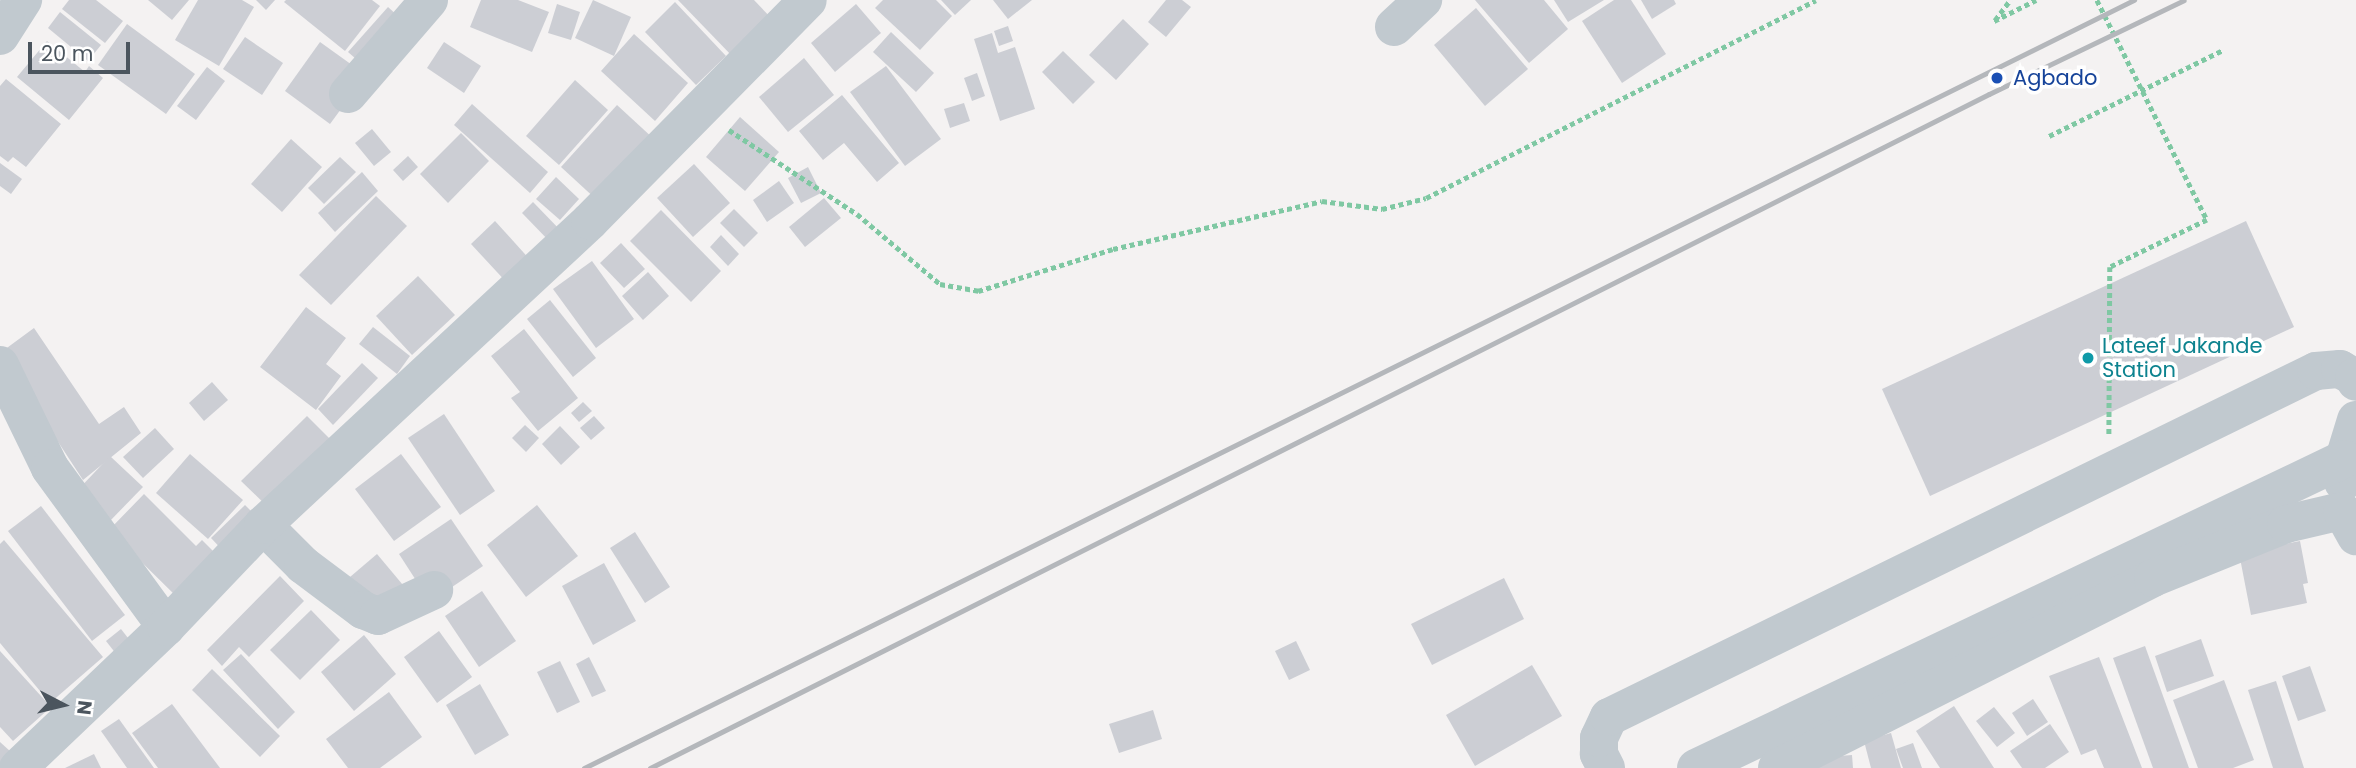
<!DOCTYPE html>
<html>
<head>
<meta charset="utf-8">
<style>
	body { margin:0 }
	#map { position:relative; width:2356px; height:768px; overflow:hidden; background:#f4f2f2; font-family:Poppins,sans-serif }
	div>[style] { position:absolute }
	.building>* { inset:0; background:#ccced4 }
	.path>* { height:4.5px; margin-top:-2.25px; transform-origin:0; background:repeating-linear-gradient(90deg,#7fc8a3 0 5px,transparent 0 8.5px) }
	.minor>* { height:38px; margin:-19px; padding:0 19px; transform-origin:19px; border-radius:19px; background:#c1c9cf }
	.rail>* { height:5px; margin:-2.5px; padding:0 2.5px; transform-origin:2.5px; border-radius:2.5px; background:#b4b7bb }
	.dots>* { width:19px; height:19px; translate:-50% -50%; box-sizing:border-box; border:4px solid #fff; border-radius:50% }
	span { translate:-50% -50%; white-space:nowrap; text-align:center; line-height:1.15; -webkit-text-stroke:7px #fff; paint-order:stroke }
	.transit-label { font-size:21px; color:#164399 }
	.left { translate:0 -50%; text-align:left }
	.culture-label { font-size:21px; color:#0d838f }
	.north { position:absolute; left:28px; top:670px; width:70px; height:70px; -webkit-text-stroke:5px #fff; paint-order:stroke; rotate:97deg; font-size:19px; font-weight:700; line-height:28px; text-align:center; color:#4b555e }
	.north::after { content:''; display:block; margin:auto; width:24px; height:32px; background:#4b555e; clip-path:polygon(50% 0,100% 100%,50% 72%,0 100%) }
	.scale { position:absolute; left:28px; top:42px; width:102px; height:32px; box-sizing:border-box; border:4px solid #4b555e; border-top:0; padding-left:9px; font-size:21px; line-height:24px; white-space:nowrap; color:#4b555e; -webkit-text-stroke:5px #fff; paint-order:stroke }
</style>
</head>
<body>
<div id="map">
	<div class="building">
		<div style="clip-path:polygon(69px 0,96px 0,123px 21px,105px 43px,62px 9px)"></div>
		<div style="clip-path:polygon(148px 0,189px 0,172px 20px)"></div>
		<div style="clip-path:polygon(198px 0,242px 0,254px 7px,219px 66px,175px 40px)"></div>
		<div style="clip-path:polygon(256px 0,275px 0,266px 10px)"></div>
		<div style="clip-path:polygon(286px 0,372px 0,380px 6px,345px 51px,284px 2px)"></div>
		<div style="clip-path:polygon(481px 0,518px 0,549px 12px,532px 52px,470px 27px)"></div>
		<div style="clip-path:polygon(593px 0,631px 17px,614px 56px,575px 38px)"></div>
		<div style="clip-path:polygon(678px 0,754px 0,773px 20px,734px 58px)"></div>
		<div style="clip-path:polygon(883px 0,936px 0,952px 16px,920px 50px,875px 8px)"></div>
		<div style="clip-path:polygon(941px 0,971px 0,955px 15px)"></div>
		<div style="clip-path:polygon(993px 0,1032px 0,1008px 19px)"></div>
		<div style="clip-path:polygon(1166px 0,1182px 0,1191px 7px,1166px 37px,1148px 22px)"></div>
		<div style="clip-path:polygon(1475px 0,1544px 0,1568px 29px,1529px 63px)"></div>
		<div style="clip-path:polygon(1554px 0,1604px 0,1568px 22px)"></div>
		<div style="clip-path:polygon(1614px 0,1631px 0,1666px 54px,1622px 83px,1582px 21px)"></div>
		<div style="clip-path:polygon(1641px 0,1674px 0,1676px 4px,1652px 19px)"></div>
		<div style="clip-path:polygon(675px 2px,726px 56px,696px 85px,645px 32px)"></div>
		<div style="clip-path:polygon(557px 4px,580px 12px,571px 40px,548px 33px)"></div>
		<div style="clip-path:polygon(856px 4px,881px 33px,835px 72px,811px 43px)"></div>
		<div style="clip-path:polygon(388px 7px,410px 27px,371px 72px,348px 52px)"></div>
		<div style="clip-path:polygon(1476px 8px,1528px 69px,1485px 106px,1434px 45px)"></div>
		<div style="clip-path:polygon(60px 12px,101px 45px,88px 61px,48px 28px)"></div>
		<div style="clip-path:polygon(1123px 19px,1149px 44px,1116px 80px,1089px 55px)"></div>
		<div style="clip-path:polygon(127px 24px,195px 74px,166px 114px,98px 65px)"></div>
		<div style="clip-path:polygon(1008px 26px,1013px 41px,999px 46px,994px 31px)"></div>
		<div style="clip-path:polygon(891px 32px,934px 73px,916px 92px,873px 52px)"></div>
		<div style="clip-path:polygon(992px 33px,998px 53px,1015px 47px,1035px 109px,1000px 121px,974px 39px)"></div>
		<div style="clip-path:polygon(634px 34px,688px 83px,655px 121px,601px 71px)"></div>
		<div style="clip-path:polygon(245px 37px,283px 63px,262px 95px,223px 69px)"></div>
		<div style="clip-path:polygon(47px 41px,85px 72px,89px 66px,103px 78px,69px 120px,17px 77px)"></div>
		<div style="clip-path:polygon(320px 42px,366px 75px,330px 124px,285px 91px)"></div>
		<div style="clip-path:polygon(444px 42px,481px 66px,464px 93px,427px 68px)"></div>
		<div style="clip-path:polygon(1063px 51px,1095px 82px,1073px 104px,1042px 72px)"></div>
		<div style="clip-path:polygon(804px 58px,834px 95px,788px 132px,759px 97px)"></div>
		<div style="clip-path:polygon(886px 66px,941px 139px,905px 166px,850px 92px)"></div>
		<div style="clip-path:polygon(207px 67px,225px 81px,196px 120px,177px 106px)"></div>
		<div style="clip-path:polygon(977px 73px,985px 96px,972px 101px,964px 78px)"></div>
		<div style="clip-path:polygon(6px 79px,61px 124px,26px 167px,13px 157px,8px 162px,0 156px,0 86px)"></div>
		<div style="clip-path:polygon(575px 80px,608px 110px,559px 165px,526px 136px)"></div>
		<div style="clip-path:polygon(842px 95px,899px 163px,877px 182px,844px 143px,823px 160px,799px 131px)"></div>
		<div style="clip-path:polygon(964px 103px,970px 121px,950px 128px,944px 109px)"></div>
		<div style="clip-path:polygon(472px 104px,548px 172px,530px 193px,454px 125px)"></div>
		<div style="clip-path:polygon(617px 105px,655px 140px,598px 201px,561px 167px)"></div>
		<div style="clip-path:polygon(740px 117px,779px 152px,745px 191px,706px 157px)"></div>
		<div style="clip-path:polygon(372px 129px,391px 152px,374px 166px,355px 143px)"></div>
		<div style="clip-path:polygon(461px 133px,489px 161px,448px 203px,420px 174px)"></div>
		<div style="clip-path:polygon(291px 139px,322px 167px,282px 212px,251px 184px)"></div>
		<div style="clip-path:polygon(408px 156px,418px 167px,403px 181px,393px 170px)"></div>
		<div style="clip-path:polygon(340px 157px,356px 172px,324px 204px,308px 188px)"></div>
		<div style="clip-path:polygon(0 163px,22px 179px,11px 194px,0 186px)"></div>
		<div style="clip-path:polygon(694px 164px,730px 203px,693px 237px,657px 198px)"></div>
		<div style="clip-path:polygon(808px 167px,821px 193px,801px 203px,788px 178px)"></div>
		<div style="clip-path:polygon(362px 172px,378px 191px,335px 232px,318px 213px)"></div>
		<div style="clip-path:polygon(556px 177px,579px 199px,560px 220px,536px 199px)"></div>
		<div style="clip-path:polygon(779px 181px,794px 203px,767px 222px,753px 200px)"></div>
		<div style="clip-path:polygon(376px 196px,407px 226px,331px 305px,299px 275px)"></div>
		<div style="clip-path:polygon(824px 198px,841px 218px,805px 247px,789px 227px)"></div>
		<div style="clip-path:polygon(533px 202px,564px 234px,553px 245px,522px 213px)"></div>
		<div style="clip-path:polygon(734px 209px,758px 233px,744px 247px,720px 223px)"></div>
		<div style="clip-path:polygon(661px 210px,721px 271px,691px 302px,630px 241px)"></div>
		<div style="clip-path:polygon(495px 221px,533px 263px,509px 285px,471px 244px)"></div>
		<div style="clip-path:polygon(2246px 221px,2294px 327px,1930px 496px,1882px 389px)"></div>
		<div style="clip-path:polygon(721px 235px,739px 254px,728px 266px,710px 247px)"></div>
		<div style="clip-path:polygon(621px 243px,645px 269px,624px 288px,600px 263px)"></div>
		<div style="clip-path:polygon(592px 261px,634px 319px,596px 348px,553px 289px)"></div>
		<div style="clip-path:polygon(648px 272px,669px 296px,643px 320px,622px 296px)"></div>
		<div style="clip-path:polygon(418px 276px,455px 315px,412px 355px,376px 316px)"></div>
		<div style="clip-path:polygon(550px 300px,596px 358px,573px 377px,527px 319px)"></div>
		<div style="clip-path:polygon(306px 307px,346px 338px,326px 364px,341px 376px,316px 410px,260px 367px)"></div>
		<div style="clip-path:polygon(373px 327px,410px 356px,397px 374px,359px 344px)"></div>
		<div style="clip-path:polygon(34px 328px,99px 424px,124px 407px,141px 433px,83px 480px,0 353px)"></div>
		<div style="clip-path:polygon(524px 329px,578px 398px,538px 431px,511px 398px,520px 392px,491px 356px)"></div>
		<div style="clip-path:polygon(362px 363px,378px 378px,333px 425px,318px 409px)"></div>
		<div style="clip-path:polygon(212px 382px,228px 400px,204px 421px,189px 403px)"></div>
		<div style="clip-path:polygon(583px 402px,592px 411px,579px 422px,571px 413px)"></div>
		<div style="clip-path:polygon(444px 414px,495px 491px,460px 515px,408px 438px)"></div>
		<div style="clip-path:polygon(307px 416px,338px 447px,273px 512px,241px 481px)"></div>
		<div style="clip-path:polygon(594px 416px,605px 428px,591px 440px,580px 428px)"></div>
		<div style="clip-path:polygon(525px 425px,539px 438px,526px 452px,512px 438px)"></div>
		<div style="clip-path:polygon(560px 426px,580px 447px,561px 465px,542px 444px)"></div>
		<div style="clip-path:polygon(155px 428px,174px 449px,143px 478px,123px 457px)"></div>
		<div style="clip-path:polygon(190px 454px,243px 500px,208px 539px,156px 493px)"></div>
		<div style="clip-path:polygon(401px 454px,441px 507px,394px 541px,355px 489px)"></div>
		<div style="clip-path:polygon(110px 456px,143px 487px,108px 523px,76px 492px)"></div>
		<div style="clip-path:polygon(144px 494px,196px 546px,202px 540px,220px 558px,179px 599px,109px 530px)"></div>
		<div style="clip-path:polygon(245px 505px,261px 521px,226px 554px,211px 538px)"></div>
		<div style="clip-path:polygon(537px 505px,578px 556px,526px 597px,487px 545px)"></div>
		<div style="clip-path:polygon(41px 506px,125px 615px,92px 641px,8px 531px)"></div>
		<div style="clip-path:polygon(451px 519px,483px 566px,430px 602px,399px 554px)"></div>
		<div style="clip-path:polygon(635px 532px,670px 587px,645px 603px,610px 548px)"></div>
		<div style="clip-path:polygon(4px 540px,103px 657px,50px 703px,0 643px,0 544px)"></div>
		<div style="clip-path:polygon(2300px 541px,2308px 583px,2303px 584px,2307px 603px,2251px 615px,2239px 553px)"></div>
		<div style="clip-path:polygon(377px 554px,418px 603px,390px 626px,350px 577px)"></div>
		<div style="clip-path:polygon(604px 563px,636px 621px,593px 645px,562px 586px)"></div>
		<div style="clip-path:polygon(280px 576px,304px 601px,249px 657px,239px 647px,222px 666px,207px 650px)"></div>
		<div style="clip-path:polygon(1504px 578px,1524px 619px,1432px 665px,1411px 624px)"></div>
		<div style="clip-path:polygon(482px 591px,516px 641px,479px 667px,445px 616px)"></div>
		<div style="clip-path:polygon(311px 610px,340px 640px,300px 680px,270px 650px)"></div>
		<div style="clip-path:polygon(121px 629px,135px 647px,120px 659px,106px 641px)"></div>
		<div style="clip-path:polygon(439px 631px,472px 677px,437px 703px,404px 657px)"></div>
		<div style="clip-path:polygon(364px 635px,396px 674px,354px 711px,321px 672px)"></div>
		<div style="clip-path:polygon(2201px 639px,2214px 676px,2167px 692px,2155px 656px)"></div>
		<div style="clip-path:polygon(1296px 641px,1310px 670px,1289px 680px,1275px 651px)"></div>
		<div style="clip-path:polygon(2145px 646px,2189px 768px,2153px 768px,2113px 658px)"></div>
		<div style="clip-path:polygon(0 651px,51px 707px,13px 741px,0 727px)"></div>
		<div style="clip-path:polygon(241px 654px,295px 712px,278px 729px,223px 670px)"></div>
		<div style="clip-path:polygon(589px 657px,606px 691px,592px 697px,576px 664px)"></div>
		<div style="clip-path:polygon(2099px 657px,2142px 768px,2104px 768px,2096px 749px,2081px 755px,2049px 676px)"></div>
		<div style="clip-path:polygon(560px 661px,580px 702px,557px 713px,537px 672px)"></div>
		<div style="clip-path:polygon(1532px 665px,1562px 716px,1475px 766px,1446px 715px)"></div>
		<div style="clip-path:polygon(2310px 666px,2326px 711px,2298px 721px,2282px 676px)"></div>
		<div style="clip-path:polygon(212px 669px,280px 736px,260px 757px,192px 690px)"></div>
		<div style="clip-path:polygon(2224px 680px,2254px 760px,2233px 768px,2198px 768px,2173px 700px)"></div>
		<div style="clip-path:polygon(2276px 681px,2304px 768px,2273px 768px,2248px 690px)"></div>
		<div style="clip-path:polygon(480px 684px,509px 735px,475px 755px,446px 705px)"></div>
		<div style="clip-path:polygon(389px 692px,422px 737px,380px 768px,348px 768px,326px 739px)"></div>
		<div style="clip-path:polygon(2033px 699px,2048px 722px,2027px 736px,2012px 713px)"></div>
		<div style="clip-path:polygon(172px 704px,220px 768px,158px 768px,132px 733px)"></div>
		<div style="clip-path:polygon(1954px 706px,1994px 768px,1940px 768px,1916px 731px)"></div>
		<div style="clip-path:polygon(1994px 707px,2015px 733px,1997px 747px,1976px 721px)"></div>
		<div style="clip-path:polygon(1153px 710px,1162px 739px,1119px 753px,1109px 724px)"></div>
		<div style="clip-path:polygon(119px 719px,154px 768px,127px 768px,101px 731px)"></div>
		<div style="clip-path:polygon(2050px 724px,2069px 752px,2045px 768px,2022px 768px,2010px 751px)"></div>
		<div style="clip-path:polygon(1891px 733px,1901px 768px,1871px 768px,1864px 741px)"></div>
		<div style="clip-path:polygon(0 742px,11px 752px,0 764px)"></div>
		<div style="clip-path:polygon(1913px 743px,1922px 768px,1903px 768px,1896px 749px)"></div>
		<div style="clip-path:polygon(94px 754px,101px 768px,65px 768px)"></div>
		<div style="clip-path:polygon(1852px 755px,1853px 768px,1815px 768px,1814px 758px)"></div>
	</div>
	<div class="path">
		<div style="left:2097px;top:0;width:246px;rotate:63.4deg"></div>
		<div style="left:2207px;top:220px;width:108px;rotate:154.1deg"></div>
		<div style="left:2110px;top:267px;width:167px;rotate:90.3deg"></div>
		<div style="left:1995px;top:20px;width:25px;rotate:-53deg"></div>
		<div style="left:1994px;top:21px;width:47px;rotate:-26.6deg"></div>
		<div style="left:729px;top:130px;width:153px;rotate:33.3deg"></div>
		<div style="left:857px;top:214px;width:109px;rotate:40.1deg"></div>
		<div style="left:940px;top:284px;width:39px;rotate:10deg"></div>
		<div style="left:978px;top:291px;width:141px;rotate:-17.3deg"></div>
		<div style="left:1113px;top:249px;width:214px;rotate:-12.9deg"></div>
		<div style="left:1322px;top:201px;width:61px;rotate:7.6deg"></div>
		<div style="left:1382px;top:209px;width:45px;rotate:-14deg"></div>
		<div style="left:1426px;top:198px;width:437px;rotate:-26.9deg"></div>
		<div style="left:2049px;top:136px;width:194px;rotate:-26.3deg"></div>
	</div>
	<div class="minor">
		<div style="left:1394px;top:27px;width:40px;rotate:-43deg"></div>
		<div style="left:0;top:36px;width:43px;rotate:-57.4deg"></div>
		<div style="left:348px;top:94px;width:124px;rotate:-49.2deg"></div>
		<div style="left:0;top:365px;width:114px;rotate:64.1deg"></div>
		<div style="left:50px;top:468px;width:197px;rotate:53.9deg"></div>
		<div style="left:2343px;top:482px;width:23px;rotate:-88deg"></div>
		<div style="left:2344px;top:459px;width:41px;rotate:-72.9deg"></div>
		<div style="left:263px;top:525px;width:57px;rotate:45deg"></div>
		<div style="left:303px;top:565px;width:75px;rotate:36.9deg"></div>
		<div style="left:363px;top:610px;width:16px;rotate:22deg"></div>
		<div style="left:378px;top:616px;width:62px;rotate:-24.9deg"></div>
		<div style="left:18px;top:768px;width:204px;rotate:-43.6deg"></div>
		<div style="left:166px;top:627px;width:141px;rotate:-46.4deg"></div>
		<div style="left:263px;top:525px;width:446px;rotate:-42.9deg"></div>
		<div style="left:590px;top:221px;width:310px;rotate:-45.4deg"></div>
		<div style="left:1606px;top:768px;width:16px;rotate:-117deg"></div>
		<div style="left:1599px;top:754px;width:16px;rotate:-90deg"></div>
		<div style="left:1599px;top:738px;width:23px;rotate:-65deg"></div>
		<div style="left:1609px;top:717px;width:787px;rotate:-26.08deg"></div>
		<div style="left:2316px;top:371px;width:24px;rotate:-5deg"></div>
		<div style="left:2340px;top:369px;width:16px;rotate:30deg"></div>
		<div style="left:2354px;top:377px;width:5px;rotate:68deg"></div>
		<div style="left:1696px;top:768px;width:718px;rotate:-25.49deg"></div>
		<div style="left:1777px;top:768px;width:421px;rotate:-26.8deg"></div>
		<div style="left:2153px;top:578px;width:144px;rotate:-22.1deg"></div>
		<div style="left:2286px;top:524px;width:57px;rotate:-13.1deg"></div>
		<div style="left:2342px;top:511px;width:29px;rotate:61deg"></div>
	</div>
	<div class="rail">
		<div style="left:584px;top:768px;width:1730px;rotate:-26.36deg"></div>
		<div style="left:650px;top:768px;width:1499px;rotate:-26.72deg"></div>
		<div style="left:1989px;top:94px;width:216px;rotate:-25.7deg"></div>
	</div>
	<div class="dots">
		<div style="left:1997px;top:78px;background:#1a4fb4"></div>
		<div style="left:2088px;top:358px;background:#0f9aa8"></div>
	</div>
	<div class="transit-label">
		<span class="left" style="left:2013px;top:78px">Agbado</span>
	</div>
	<div class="culture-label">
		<span class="left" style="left:2102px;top:358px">Lateef Jakande<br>Station</span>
	</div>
	<div class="north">N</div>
	<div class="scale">20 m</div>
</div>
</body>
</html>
